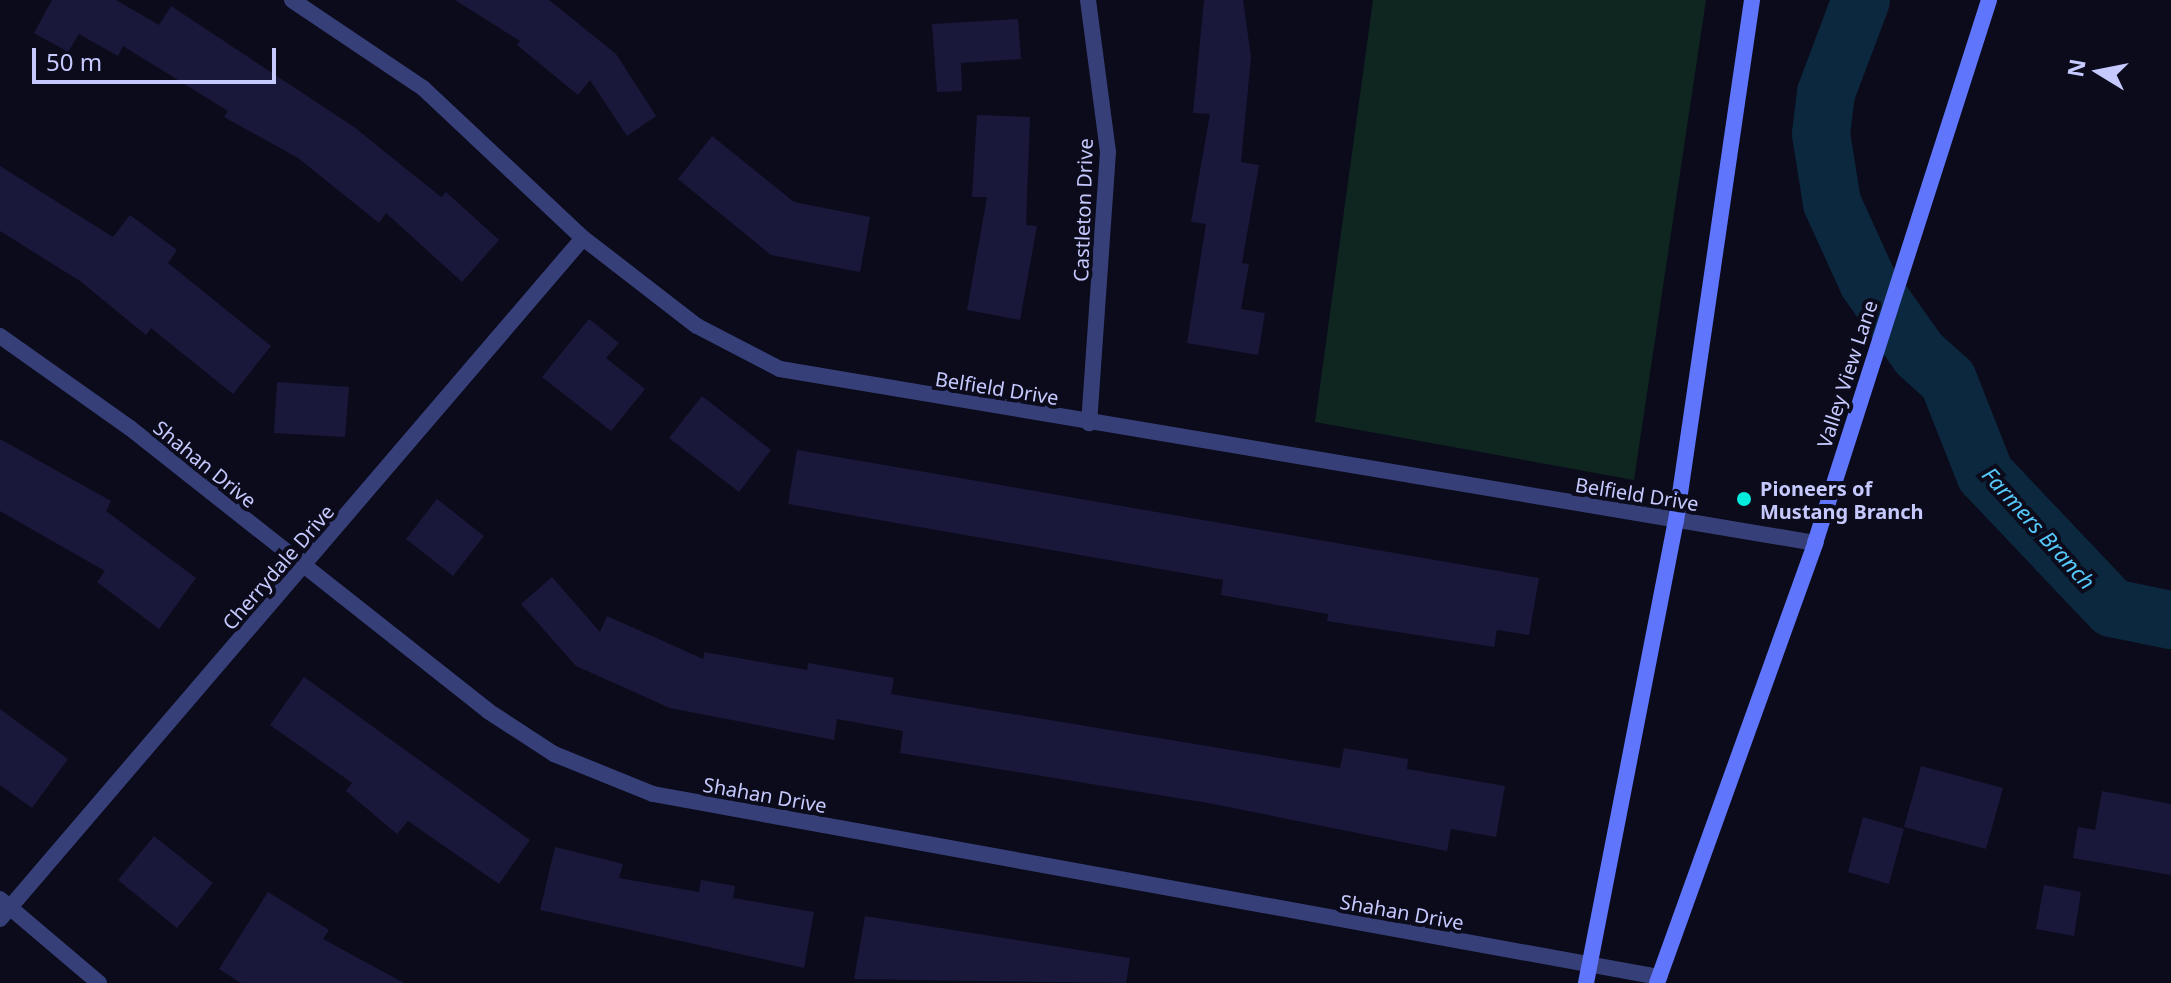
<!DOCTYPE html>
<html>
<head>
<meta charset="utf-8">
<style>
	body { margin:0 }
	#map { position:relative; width:2171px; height:983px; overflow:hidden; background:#0b0b1b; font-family:"Noto Sans",sans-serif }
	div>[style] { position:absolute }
	.green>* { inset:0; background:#0e2520 }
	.river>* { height:58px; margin:-29px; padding:0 29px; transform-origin:29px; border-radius:29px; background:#0c283e }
	.building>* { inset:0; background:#19183b }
	.minor>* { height:16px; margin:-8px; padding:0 8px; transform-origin:8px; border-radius:8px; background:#373f79 }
	.secondary>* { height:16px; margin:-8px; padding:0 8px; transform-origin:8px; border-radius:8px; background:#5f75fc }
	.dots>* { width:22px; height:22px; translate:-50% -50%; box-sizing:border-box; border:4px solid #0b0b1b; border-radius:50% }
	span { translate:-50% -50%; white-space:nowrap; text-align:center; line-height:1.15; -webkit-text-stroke:8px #0b0b1b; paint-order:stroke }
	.street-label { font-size:20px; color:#c6c9fe }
	.poi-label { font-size:20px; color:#c6c9fe; font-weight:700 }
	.left { translate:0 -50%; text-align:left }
	.water-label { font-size:22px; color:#56cafc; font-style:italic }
	.north { position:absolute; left:2059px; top:32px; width:80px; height:80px; -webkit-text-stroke:6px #0b0b1b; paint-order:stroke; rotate:280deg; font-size:22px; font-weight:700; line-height:32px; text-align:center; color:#c6c9fe }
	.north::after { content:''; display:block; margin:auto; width:28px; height:36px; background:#c6c9fe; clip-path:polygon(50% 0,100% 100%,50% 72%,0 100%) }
	.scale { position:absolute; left:32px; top:48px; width:244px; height:36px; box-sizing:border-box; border:4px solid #c6c9fe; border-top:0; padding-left:10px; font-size:24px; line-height:28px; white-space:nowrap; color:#c6c9fe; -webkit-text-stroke:6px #0b0b1b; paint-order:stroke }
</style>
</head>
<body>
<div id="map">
	<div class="green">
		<div style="clip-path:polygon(1373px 0,1706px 0,1634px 480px,1315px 422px)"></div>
	</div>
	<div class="river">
		<div style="left:1861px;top:0;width:99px;rotate:110.6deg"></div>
		<div style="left:1826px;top:93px;width:41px;rotate:97deg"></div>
		<div style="left:1821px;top:134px;width:70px;rotate:80.9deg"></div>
		<div style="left:1832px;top:203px;width:87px;rotate:65.5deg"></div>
		<div style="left:1868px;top:282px;width:88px;rotate:54.7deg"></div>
		<div style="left:1919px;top:354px;width:39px;rotate:42deg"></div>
		<div style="left:1948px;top:380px;width:101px;rotate:68.5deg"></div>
		<div style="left:1985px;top:474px;width:185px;rotate:46.5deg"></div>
		<div style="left:2112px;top:608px;width:60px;rotate:11.5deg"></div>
	</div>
	<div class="building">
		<div style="clip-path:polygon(52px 0,116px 0,159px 25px,171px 6px,354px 127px,441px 197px,446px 192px,499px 240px,462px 282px,386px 213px,379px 223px,298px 158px,224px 117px,228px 111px,123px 46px,118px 56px,79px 34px,68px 52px,34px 33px)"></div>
		<div style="clip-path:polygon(455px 0,549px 0,616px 54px,656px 116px,627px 136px,590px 80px,578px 95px,517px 45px,520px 41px)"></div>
		<div style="clip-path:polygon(1204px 0,1243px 0,1251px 57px,1241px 162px,1259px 165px,1242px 263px,1249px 264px,1241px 309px,1265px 313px,1258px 355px,1187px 343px,1206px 224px,1191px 222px,1210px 114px,1193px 113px)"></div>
		<div style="clip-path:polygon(1018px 19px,1021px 59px,961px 63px,962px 91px,937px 92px,932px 24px)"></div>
		<div style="clip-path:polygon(977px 115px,1030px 117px,1026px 225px,1037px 226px,1020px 320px,967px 310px,987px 197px,972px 197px)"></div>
		<div style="clip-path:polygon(712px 136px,794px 202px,870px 217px,860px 272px,771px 255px,678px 179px)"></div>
		<div style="clip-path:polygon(0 166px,113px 237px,130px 215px,177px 250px,168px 263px,271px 346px,233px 394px,151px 328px,146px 335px,80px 281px,0 231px)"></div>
		<div style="clip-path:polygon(589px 319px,619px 343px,606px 358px,645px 389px,611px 431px,542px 377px)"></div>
		<div style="clip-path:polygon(277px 382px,349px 387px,345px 437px,274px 433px)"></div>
		<div style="clip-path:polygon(702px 396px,771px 450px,739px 492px,669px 438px)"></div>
		<div style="clip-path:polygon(0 439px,111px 501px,106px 511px,196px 578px,159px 629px,97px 582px,105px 571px,0 511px)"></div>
		<div style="clip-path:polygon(797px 450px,1539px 578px,1529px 635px,1497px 630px,1494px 647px,1327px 621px,1328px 614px,1221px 595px,1223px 580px,788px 504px)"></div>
		<div style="clip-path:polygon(437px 499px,484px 536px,453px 576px,406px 539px)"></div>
		<div style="clip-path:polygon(552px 577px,600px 632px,607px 616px,703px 659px,704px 652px,807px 670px,808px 663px,894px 678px,891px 694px,1340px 768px,1344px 748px,1408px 759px,1407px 769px,1505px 786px,1496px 837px,1451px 829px,1447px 851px,1208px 803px,900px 753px,903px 731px,837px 719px,834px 740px,670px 708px,576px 666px,521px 604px)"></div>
		<div style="clip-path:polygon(304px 677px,530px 840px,499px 884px,408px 821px,397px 834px,346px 791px,352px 783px,270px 725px)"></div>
		<div style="clip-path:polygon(0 709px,68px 759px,32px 808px,0 785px)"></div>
		<div style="clip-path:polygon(1921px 766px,2003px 788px,1986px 849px,1904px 827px)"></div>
		<div style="clip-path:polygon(2102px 791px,2171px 804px,2171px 875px,2073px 858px,2078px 827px,2095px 830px)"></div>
		<div style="clip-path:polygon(1863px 817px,1904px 829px,1889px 884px,1848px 872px)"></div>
		<div style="clip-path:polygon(154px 836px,213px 883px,177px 928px,118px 880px)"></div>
		<div style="clip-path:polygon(555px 847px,623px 864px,619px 878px,699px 892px,701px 880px,735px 886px,733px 898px,814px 912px,804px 968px,540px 910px)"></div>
		<div style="clip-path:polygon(2044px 885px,2081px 892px,2074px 936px,2036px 929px)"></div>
		<div style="clip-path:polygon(268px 892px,329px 930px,323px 939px,404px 983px,241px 983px,219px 969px)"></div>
		<div style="clip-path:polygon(865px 916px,1130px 958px,1126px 983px,854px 979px)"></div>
	</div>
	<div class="minor">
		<div style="left:292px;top:0;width:158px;rotate:33.9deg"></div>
		<div style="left:423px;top:88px;width:219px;rotate:43.2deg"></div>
		<div style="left:583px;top:238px;width:144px;rotate:37.7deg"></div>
		<div style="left:697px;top:326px;width:93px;rotate:27.4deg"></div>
		<div style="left:780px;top:369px;width:1050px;rotate:9.54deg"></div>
		<div style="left:1088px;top:0;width:153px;rotate:82.5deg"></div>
		<div style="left:1108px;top:152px;width:272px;rotate:94deg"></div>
		<div style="left:0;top:336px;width:159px;rotate:35.3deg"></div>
		<div style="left:130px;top:428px;width:456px;rotate:38.3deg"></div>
		<div style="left:488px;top:711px;width:79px;rotate:33.1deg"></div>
		<div style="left:554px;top:754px;width:107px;rotate:22deg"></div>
		<div style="left:653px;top:794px;width:1023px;rotate:10.31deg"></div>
		<div style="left:0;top:899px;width:130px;rotate:40.3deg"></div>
		<div style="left:0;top:919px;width:896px;rotate:-49.43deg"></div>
	</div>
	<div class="secondary">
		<div style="left:1586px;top:983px;width:471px;rotate:-79deg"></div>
		<div style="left:1676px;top:521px;width:527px;rotate:-81.7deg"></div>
		<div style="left:1657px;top:983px;width:468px;rotate:-70.2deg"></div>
		<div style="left:1815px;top:543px;width:570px;rotate:-72.23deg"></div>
	</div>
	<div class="dots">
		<div style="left:1744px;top:499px;background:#05ebdd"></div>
	</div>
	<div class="street-label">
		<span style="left:1083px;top:210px;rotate:-88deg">Castleton Drive</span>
		<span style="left:1847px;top:374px;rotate:-72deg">Valley View Lane</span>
		<span style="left:997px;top:388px;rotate:9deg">Belfield Drive</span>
		<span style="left:205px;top:464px;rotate:39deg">Shahan Drive</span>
		<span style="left:1637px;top:494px;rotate:9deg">Belfield Drive</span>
		<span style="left:278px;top:567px;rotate:-49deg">Cherrydale Drive</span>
		<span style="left:765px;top:795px;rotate:10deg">Shahan Drive</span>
		<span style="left:1402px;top:912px;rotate:10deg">Shahan Drive</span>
	</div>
	<div class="poi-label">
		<span class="left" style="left:1760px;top:500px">Pioneers of<br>Mustang Branch</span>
	</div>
	<div class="water-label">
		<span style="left:2039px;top:528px;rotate:48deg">Farmers Branch</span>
	</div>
	<div class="north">N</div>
	<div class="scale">50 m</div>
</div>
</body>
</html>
